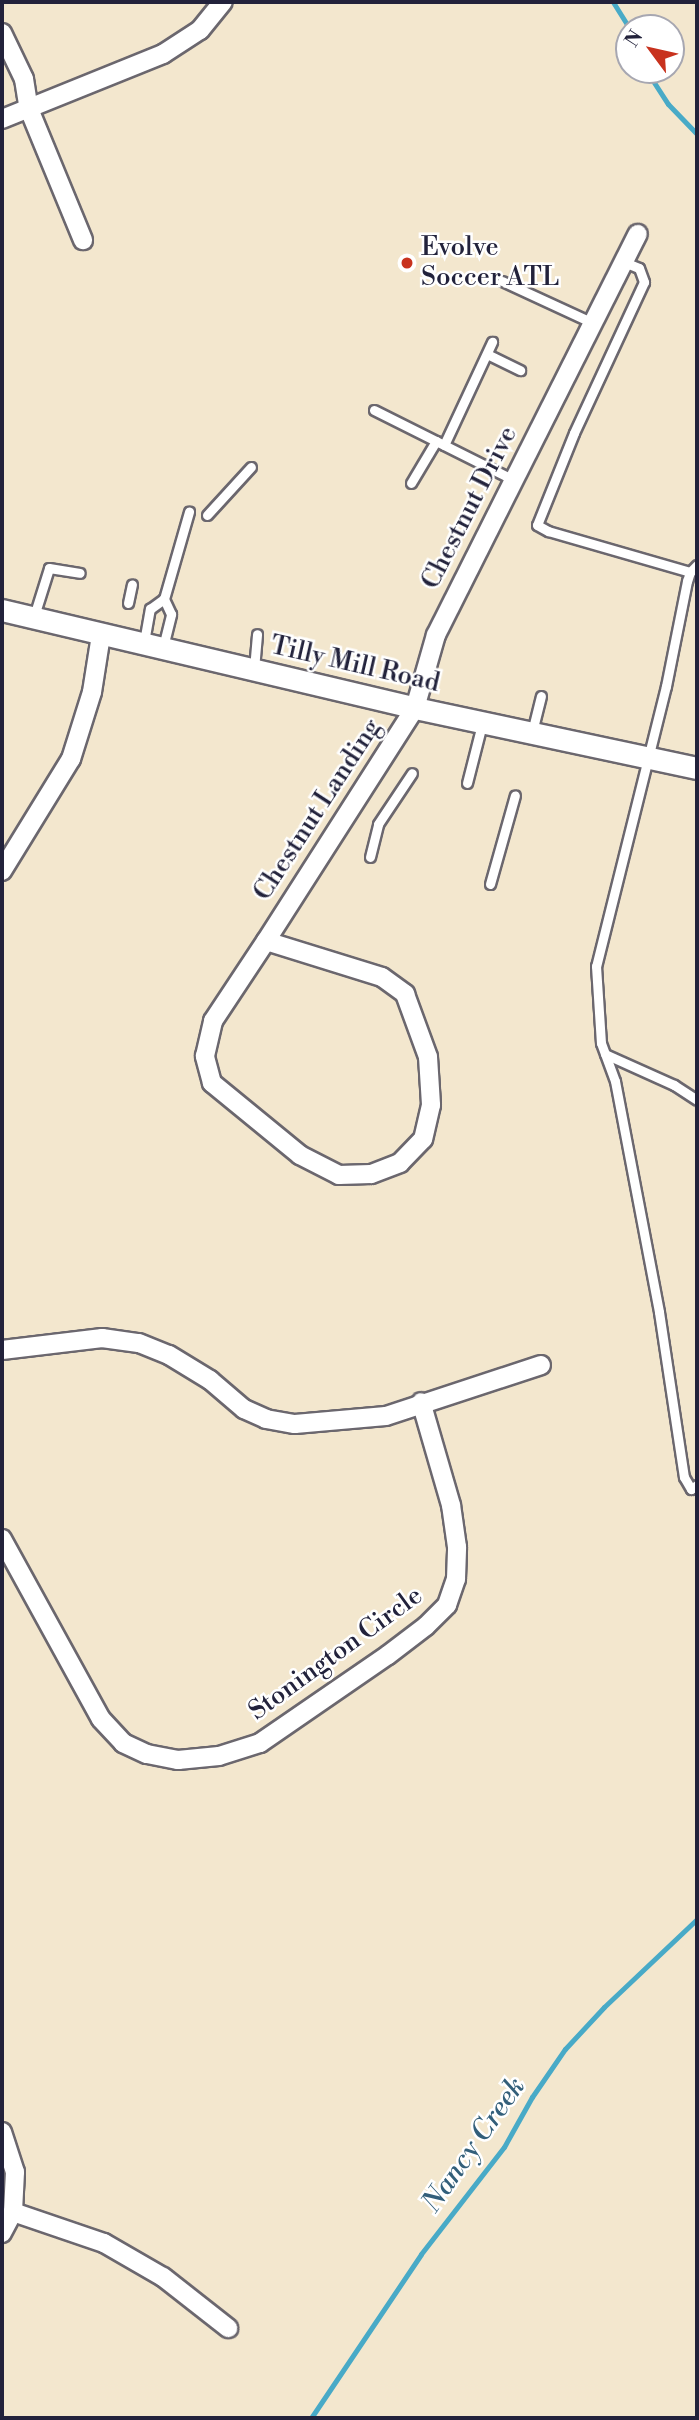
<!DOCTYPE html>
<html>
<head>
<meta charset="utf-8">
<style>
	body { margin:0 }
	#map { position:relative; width:699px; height:2420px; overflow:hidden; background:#f3e7ce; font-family:"Libre Bodoni",serif }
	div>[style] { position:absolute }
	.stream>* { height:5px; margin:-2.5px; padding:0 2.5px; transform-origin:2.5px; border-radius:2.5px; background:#48aac7 }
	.roads { filter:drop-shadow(2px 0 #6b676e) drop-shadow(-2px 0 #6b676e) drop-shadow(0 2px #6b676e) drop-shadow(0 -2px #6b676e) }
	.service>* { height:9px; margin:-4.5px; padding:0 4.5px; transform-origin:4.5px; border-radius:4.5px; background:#fff }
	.minor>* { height:18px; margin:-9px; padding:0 9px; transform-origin:9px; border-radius:9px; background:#fff }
	.tertiary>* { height:21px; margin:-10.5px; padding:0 10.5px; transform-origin:10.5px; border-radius:10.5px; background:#fff }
	.dots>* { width:19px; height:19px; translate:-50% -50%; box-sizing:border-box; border:4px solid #fff; border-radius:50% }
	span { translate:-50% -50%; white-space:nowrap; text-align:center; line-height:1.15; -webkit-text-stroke:5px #fff; paint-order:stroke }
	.poi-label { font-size:26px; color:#22223b }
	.left { translate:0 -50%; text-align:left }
	.street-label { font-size:26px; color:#22223b }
	.water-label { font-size:28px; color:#335f7a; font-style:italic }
	.frame { position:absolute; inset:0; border:4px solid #22223b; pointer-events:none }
	.north { position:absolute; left:615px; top:14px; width:70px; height:70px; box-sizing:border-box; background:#fff; border:2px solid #a7a7b1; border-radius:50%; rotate:303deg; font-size:19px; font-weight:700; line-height:28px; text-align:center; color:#22223b }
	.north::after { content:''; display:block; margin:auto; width:24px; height:32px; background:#c8321e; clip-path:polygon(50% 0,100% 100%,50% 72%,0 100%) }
</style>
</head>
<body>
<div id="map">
	<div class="stream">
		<div style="left:613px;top:2px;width:31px;rotate:58deg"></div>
		<div style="left:646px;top:70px;width:40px;rotate:57.1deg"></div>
		<div style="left:668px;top:104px;width:42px;rotate:46deg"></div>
		<div style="left:311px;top:2418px;width:197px;rotate:-56.1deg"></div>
		<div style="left:421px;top:2254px;width:135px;rotate:-52.2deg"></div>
		<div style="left:504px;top:2147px;width:57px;rotate:-60.8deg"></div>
		<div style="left:532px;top:2097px;width:58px;rotate:-55.5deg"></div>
		<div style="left:565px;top:2049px;width:57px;rotate:-47.1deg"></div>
		<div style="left:604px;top:2007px;width:128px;rotate:-43.4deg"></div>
	</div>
	<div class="roads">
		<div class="service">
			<div style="left:624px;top:262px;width:16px;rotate:22deg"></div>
			<div style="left:639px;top:268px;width:15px;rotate:70deg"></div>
			<div style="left:644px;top:282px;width:166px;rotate:114.9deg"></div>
			<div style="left:574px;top:433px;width:99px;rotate:111.9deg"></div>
			<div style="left:537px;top:525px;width:13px;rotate:29deg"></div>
			<div style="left:548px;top:531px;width:148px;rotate:16.1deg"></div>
			<div style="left:502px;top:281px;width:100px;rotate:24.8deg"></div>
			<div style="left:487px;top:354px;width:37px;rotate:26deg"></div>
			<div style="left:374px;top:410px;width:157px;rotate:26.6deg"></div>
			<div style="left:444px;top:445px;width:114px;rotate:-65deg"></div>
			<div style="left:411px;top:483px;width:49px;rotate:-59.2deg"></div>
			<div style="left:207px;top:515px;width:65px;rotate:-47.5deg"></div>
			<div style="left:697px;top:565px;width:10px;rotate:135deg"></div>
			<div style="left:690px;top:572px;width:9px;rotate:108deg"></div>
			<div style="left:687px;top:581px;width:107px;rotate:101.3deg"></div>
			<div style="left:666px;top:686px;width:289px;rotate:104deg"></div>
			<div style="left:596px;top:966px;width:77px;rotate:86.3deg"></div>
			<div style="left:601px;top:1043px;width:40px;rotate:69.8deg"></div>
			<div style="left:615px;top:1081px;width:235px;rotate:79.2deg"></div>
			<div style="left:659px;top:1312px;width:167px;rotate:81.4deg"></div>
			<div style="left:684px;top:1477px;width:14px;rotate:60deg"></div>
			<div style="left:691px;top:1489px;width:7px;rotate:-34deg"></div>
			<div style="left:128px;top:603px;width:19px;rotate:-78deg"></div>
			<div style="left:34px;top:616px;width:50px;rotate:-72.6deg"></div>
			<div style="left:49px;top:568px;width:31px;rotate:9deg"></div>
			<div style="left:144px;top:642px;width:34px;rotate:-80deg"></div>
			<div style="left:150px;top:609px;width:17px;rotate:-36deg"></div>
			<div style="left:164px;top:599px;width:91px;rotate:-74deg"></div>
			<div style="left:163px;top:647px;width:34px;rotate:-76deg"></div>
			<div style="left:171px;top:614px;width:17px;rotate:-115deg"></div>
			<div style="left:254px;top:669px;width:35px;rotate:-85deg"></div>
			<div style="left:532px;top:732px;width:37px;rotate:-76deg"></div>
			<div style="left:467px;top:783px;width:61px;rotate:-75.7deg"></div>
			<div style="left:370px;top:857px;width:34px;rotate:-76deg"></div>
			<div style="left:378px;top:824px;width:61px;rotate:-56.3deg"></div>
			<div style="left:490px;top:884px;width:92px;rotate:-74.3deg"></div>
			<div style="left:605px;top:1054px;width:76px;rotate:24.2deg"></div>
			<div style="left:674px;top:1085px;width:27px;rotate:33deg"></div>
		</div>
		<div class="minor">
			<div style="left:2px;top:33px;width:51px;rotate:64.4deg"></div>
			<div style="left:24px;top:79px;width:30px;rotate:81deg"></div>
			<div style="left:29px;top:109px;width:142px;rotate:67.6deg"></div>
			<div style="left:2px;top:119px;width:174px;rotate:-22deg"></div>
			<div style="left:163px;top:54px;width:44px;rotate:-33deg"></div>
			<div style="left:200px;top:30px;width:36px;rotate:-51deg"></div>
			<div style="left:2px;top:871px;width:132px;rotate:-58.4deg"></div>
			<div style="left:71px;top:759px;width:70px;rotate:-72.6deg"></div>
			<div style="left:92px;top:692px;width:58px;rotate:-81deg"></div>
			<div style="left:266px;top:941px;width:277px;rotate:-57.4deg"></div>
			<div style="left:415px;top:708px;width:76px;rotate:-74deg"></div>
			<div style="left:436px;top:635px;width:449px;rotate:-63.3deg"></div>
			<div style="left:266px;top:941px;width:121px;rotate:17.2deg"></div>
			<div style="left:382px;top:977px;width:29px;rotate:36deg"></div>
			<div style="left:405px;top:994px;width:67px;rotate:69.9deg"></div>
			<div style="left:428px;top:1057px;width:48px;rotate:86.4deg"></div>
			<div style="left:431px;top:1105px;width:35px;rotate:103deg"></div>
			<div style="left:423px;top:1139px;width:33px;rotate:134deg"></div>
			<div style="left:400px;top:1163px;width:31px;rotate:159deg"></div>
			<div style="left:371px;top:1174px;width:32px;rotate:178deg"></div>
			<div style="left:339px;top:1175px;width:44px;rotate:-152.9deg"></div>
			<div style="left:300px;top:1155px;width:114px;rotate:-140.7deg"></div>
			<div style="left:212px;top:1083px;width:28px;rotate:-105deg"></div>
			<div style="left:205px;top:1056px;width:36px;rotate:-77deg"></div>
			<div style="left:213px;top:1021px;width:96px;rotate:-56.5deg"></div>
			<div style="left:2px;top:1350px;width:101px;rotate:-6.8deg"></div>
			<div style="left:102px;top:1338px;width:37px;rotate:8deg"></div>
			<div style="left:139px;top:1343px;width:32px;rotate:22deg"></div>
			<div style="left:169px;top:1355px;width:48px;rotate:31.4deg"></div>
			<div style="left:210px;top:1380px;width:45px;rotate:40.5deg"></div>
			<div style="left:244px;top:1409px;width:24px;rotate:24deg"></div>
			<div style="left:266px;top:1419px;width:29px;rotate:10deg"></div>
			<div style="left:295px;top:1424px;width:91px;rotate:-5deg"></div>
			<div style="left:386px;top:1416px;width:163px;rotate:-18.2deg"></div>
			<div style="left:2px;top:1539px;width:205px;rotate:61.2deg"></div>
			<div style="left:101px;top:1719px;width:33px;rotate:47deg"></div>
			<div style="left:123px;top:1743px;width:26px;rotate:25deg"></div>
			<div style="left:147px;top:1754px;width:32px;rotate:11deg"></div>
			<div style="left:178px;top:1760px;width:41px;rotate:-5.6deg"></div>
			<div style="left:219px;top:1756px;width:43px;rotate:-17.6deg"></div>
			<div style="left:260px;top:1743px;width:155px;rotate:-34.5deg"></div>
			<div style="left:388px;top:1655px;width:48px;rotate:-37.3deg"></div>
			<div style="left:426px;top:1626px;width:30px;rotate:-45deg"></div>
			<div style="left:447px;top:1605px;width:28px;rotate:-71deg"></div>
			<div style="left:456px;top:1579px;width:32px;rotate:-88deg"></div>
			<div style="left:457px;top:1547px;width:42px;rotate:-98.1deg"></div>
			<div style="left:451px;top:1505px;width:107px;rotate:-106.2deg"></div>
			<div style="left:2px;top:2132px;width:42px;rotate:72deg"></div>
			<div style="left:15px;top:2172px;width:40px;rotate:92.9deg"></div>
			<div style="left:13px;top:2212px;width:24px;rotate:118deg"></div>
			<div style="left:13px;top:2212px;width:96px;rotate:18.8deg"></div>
			<div style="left:104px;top:2243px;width:68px;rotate:30deg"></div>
			<div style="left:163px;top:2277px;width:83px;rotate:38.1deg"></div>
		</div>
		<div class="tertiary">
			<div style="left:2px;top:610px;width:424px;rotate:13.3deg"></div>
			<div style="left:415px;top:708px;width:288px;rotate:12deg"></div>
		</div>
	</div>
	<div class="dots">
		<div style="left:407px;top:263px;background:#c8321e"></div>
	</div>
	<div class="poi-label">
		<span class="left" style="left:421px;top:263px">Evolve<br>Soccer ATL</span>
	</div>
	<div class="street-label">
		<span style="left:470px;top:508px;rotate:-63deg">Chestnut Drive</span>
		<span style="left:355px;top:665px;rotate:13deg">Tilly Mill Road</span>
		<span style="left:318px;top:810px;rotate:-57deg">Chestnut Landing</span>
		<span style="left:336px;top:1654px;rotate:-36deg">Stonington Circle</span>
	</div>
	<div class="water-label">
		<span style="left:474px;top:2145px;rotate:-55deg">Nancy Creek</span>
	</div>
	<div class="frame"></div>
	<div class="north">N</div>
</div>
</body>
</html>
